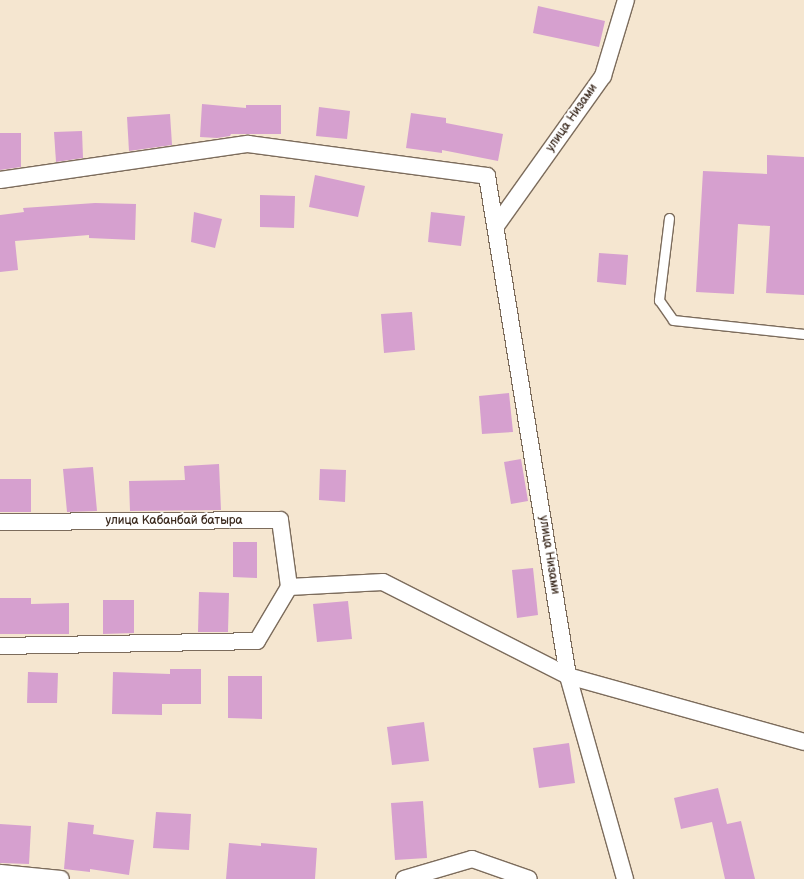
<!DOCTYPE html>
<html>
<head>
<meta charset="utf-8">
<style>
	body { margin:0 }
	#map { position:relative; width:804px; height:879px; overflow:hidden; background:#f5e6d0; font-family:"Balsamiq Sans",sans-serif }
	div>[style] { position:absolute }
	.building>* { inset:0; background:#d6a0cf }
	.roads { filter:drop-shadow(1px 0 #7c6c5c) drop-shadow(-1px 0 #7c6c5c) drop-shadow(0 1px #7c6c5c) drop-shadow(0 -1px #7c6c5c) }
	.lane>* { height:9px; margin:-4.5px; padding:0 4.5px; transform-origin:4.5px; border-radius:4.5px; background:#fff }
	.street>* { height:16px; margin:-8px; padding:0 8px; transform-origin:8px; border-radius:8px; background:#fff }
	span { translate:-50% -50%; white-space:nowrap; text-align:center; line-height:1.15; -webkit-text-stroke:4px #fff; paint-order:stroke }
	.street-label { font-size:12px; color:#3b2a1e }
</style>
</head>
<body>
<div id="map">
	<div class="building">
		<div style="clip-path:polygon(538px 6px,605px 21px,599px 47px,533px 33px)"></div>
		<div style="clip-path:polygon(202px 104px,246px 108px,246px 105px,281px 105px,281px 134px,231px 134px,230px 136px,217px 138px,200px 137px)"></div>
		<div style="clip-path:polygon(319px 107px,350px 111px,347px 139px,316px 136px)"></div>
		<div style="clip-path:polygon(411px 113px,446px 118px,446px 123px,503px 134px,498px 161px,442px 150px,442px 153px,406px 148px)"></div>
		<div style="clip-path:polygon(170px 114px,172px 145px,129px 151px,127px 117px)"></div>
		<div style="clip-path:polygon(82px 131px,83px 158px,56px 162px,54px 132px)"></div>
		<div style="clip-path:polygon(0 133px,21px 133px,21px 167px,0 170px)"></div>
		<div style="clip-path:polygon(767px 155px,804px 157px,804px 295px,766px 293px,770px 226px,738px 224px,734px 294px,696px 292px,703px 171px,767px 174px)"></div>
		<div style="clip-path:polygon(315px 175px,365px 186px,358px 217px,309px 207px)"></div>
		<div style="clip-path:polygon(260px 195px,295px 196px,294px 228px,260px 227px)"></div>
		<div style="clip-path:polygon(95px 203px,136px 204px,135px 240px,89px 238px,89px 235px,15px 241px,18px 270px,0 272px,0 215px,24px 212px,23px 208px)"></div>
		<div style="clip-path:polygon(194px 212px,222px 219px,215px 248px,191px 242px)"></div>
		<div style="clip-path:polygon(431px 212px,465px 216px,461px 246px,428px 242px)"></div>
		<div style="clip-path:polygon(599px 253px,628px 255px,626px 285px,597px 282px)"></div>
		<div style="clip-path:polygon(412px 312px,415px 350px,384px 353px,381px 314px)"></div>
		<div style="clip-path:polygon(509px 393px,513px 432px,482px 434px,479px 396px)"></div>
		<div style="clip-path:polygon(521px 459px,528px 501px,511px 504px,504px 462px)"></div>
		<div style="clip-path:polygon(219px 464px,221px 510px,130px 511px,129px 481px,185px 480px,184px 466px)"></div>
		<div style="clip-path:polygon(93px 467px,97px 511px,67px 512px,63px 469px)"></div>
		<div style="clip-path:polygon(320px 469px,346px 470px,345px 502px,319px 500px)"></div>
		<div style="clip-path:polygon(0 479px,31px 479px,31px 512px,0 512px)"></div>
		<div style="clip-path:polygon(233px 542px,257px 542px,257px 578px,233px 577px)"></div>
		<div style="clip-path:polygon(533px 568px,538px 615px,517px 618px,512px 570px)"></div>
		<div style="clip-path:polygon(199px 592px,229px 593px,228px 632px,198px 632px)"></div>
		<div style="clip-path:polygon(0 598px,31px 598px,31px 604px,69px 603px,69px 634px,0 634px)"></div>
		<div style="clip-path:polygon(103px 600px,134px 600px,134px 633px,103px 634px)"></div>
		<div style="clip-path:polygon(348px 601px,352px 639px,317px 642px,313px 604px)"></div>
		<div style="clip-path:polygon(170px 669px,201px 669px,201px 704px,162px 704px,162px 715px,112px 714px,113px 672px,170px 674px)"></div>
		<div style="clip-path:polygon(28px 672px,58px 673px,57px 703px,27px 703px)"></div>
		<div style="clip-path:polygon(228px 676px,262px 676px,262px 719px,228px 718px)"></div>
		<div style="clip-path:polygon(424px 722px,429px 761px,392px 765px,387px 727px)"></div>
		<div style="clip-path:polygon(569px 743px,575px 783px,539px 788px,533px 748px)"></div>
		<div style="clip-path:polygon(718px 788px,727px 824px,741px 821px,755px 879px,725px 879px,712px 822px,681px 829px,674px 798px)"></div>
		<div style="clip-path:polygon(423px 801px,427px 858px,395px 860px,391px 803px)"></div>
		<div style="clip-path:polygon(156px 812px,191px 814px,189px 850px,153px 848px)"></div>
		<div style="clip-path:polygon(68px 822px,94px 825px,93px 834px,134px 840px,129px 875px,90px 869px,90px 872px,64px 869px)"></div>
		<div style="clip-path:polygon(0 824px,31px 826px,29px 864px,0 863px)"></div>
		<div style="clip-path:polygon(229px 843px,261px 846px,261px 843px,317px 848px,315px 879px,226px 879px)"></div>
	</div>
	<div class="roads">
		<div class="lane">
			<div style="left:669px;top:218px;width:83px;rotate:97deg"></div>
			<div style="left:659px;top:300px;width:24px;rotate:55deg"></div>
			<div style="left:673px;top:320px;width:132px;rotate:6.1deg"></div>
		</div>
		<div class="street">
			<div style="left:0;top:180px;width:251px;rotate:-8.3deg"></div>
			<div style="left:248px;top:144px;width:241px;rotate:7.6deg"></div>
			<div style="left:487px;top:176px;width:507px;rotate:80.8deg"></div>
			<div style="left:568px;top:676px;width:211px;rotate:74.3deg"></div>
			<div style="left:496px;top:226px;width:184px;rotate:-54.5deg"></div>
			<div style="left:603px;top:76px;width:79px;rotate:-73.2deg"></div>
			<div style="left:0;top:522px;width:280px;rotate:-0.4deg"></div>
			<div style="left:280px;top:520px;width:68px;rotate:82.3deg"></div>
			<div style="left:0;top:646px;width:257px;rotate:-1.1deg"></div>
			<div style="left:257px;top:641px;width:63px;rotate:-59.3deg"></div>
			<div style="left:289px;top:587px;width:94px;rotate:-3deg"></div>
			<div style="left:383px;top:582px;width:208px;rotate:26.9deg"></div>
			<div style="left:568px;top:676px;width:245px;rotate:15.6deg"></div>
			<div style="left:0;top:873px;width:61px;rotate:5.6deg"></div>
			<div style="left:404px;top:879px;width:71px;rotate:-16.4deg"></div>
			<div style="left:472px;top:859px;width:60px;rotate:19.3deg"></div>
		</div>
	</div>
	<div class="street-label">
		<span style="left:572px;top:118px;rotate:-55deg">улица Низами</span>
		<span style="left:174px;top:521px">улица Кабанбай батыра</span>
		<span style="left:549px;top:555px;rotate:81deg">улица Низами</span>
	</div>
</div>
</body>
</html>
